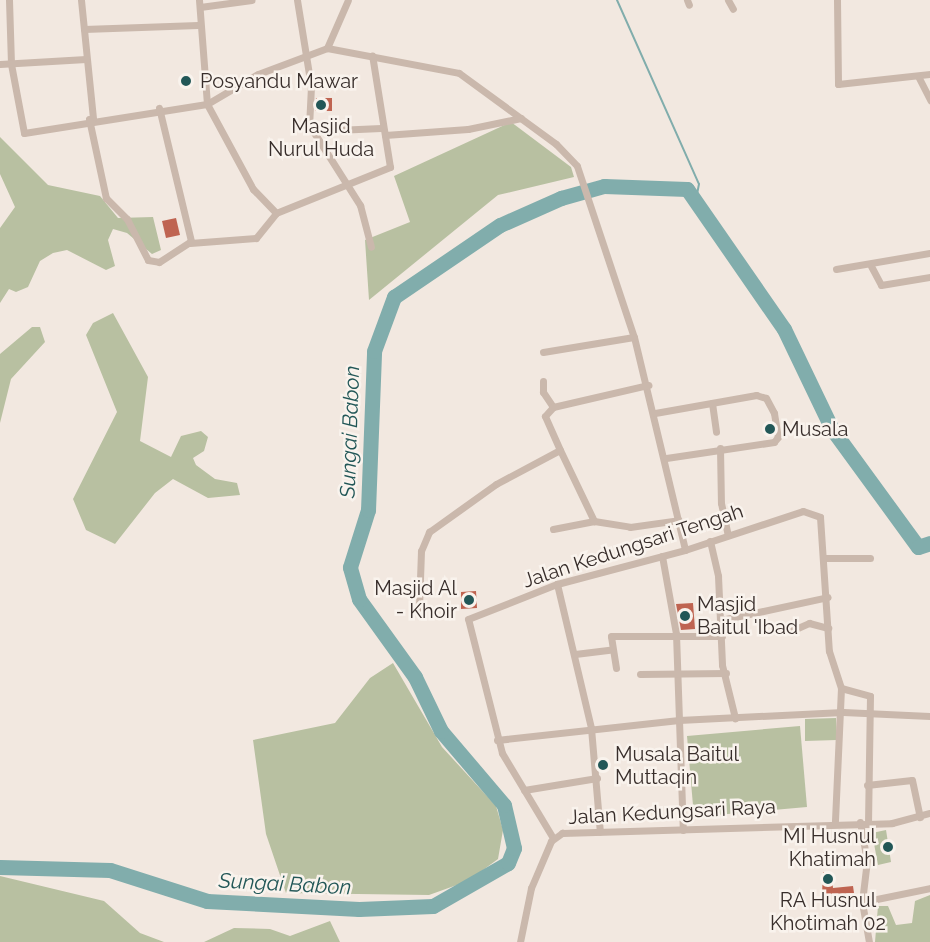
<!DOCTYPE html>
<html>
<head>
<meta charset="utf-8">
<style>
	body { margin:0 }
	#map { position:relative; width:930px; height:942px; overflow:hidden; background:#f2e8e0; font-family:Raleway,sans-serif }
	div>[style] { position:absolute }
	.green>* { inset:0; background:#b8c0a1 }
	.stream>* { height:2px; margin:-1px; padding:0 1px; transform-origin:1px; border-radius:1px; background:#81adac }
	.river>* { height:15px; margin:-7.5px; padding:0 7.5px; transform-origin:7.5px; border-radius:7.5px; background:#81adac }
	.building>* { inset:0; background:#bf6451 }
	.street>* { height:7px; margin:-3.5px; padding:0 3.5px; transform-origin:3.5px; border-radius:3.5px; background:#cab8ac }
	.dots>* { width:16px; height:16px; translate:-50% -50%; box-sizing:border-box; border:3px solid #f9f3ed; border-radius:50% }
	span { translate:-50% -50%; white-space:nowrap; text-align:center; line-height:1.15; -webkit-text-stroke:5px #f9f3ed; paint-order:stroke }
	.poi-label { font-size:20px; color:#382e2b }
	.left { translate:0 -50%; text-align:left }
	.right { translate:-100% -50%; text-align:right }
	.street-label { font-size:20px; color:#382e2b }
	.water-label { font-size:21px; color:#225757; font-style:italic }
</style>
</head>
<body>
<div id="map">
	<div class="green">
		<div style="clip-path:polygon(511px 122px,571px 167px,574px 177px,498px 195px,369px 300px,365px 240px,410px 222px,394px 176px)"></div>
		<div style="clip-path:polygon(0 137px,48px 185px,100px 196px,118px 218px,153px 217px,161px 250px,152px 254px,127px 233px,113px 229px,108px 240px,115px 266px,106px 270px,67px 250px,53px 253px,40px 261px,28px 287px,16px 292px,9px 289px,0 303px,0 228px,15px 207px,0 174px)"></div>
		<div style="clip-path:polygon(113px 313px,148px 377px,140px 441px,171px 457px,181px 436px,201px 431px,208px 437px,204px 451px,193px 458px,196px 465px,215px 479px,237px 483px,240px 495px,208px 498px,173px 479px,155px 493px,115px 544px,86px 530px,73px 499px,117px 412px,86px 335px,93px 323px)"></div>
		<div style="clip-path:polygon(32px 327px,40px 327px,45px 342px,11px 379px,0 423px,0 354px)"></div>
		<div style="clip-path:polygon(393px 663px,442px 747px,496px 806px,503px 830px,498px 859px,468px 881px,429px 895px,286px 893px,266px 834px,253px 740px,335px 723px,370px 678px)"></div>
		<div style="clip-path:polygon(836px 718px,837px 740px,805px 741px,805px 719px)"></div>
		<div style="clip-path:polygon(800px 726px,807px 807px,694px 817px,687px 736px)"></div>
		<div style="clip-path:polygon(886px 830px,891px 862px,878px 865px,872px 833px)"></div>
		<div style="clip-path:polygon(0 876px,104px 901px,140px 933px,164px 942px,0 942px)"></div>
		<div style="clip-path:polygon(930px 895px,930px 942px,875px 942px,878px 906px,888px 906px,896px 925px,912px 923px,915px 901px)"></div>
		<div style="clip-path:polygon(330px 921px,340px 942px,204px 942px,234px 928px,270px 929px,290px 936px)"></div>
	</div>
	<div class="stream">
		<div style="left:617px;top:0;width:201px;rotate:66deg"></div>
		<div style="left:699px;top:184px;width:16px;rotate:101deg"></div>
	</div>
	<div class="river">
		<div style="left:0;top:867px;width:110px;rotate:1.6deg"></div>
		<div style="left:110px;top:870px;width:102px;rotate:17.7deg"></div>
		<div style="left:207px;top:901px;width:152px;rotate:3deg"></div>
		<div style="left:359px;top:909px;width:74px;rotate:-2.3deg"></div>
		<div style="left:433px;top:906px;width:86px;rotate:-29.8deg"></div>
		<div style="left:508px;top:863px;width:16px;rotate:-68deg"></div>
		<div style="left:514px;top:848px;width:44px;rotate:-103.1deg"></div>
		<div style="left:504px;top:805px;width:97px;rotate:-130.4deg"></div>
		<div style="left:441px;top:731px;width:60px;rotate:-115.7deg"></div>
		<div style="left:415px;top:677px;width:96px;rotate:-125.7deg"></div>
		<div style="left:359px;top:599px;width:33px;rotate:-106deg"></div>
		<div style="left:350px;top:567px;width:60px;rotate:-72.5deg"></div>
		<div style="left:368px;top:510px;width:159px;rotate:-87.8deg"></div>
		<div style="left:374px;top:351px;width:58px;rotate:-69.7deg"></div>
		<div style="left:394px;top:297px;width:128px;rotate:-34.2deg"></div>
		<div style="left:500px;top:225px;width:67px;rotate:-23.9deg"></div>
		<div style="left:561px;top:198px;width:45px;rotate:-15.6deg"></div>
		<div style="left:604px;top:186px;width:83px;rotate:2.1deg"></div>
		<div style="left:687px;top:189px;width:170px;rotate:55.3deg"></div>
		<div style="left:784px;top:329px;width:111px;rotate:64.4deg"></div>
		<div style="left:832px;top:429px;width:146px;rotate:53.9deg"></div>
		<div style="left:918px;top:547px;width:13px;rotate:-18deg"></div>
	</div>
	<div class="building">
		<div style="clip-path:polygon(316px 98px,332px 98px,332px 111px,315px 111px)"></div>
		<div style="clip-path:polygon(176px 218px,180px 235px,166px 238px,162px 221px)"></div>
		<div style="clip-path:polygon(476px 591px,477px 608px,461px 609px,461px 592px)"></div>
		<div style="clip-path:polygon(693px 603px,695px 629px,681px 630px,676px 604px)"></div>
		<div style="clip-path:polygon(823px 872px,831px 872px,833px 888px,853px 886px,854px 893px,822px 894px)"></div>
	</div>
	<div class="street">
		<div style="left:9px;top:0;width:64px;rotate:88.2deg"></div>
		<div style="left:11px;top:64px;width:70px;rotate:79.3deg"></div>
		<div style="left:24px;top:133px;width:185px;rotate:-9deg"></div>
		<div style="left:207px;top:104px;width:59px;rotate:-30.5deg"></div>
		<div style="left:258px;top:74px;width:74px;rotate:-20.6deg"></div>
		<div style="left:327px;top:48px;width:52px;rotate:-66.4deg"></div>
		<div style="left:81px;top:0;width:119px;rotate:84.2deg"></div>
		<div style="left:199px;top:0;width:104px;rotate:85.6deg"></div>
		<div style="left:207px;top:104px;width:97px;rotate:61.6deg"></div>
		<div style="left:253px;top:189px;width:33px;rotate:46deg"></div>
		<div style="left:297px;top:0;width:87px;rotate:80.8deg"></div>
		<div style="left:311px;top:86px;width:41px;rotate:92.8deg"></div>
		<div style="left:309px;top:127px;width:6px;rotate:45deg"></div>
		<div style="left:313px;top:131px;width:68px;rotate:-2.5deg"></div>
		<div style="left:687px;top:0;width:5px;rotate:68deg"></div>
		<div style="left:728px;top:0;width:10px;rotate:61deg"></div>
		<div style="left:837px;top:0;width:84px;rotate:89.3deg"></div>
		<div style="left:838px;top:84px;width:93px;rotate:-6.2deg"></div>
		<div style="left:200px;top:7px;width:52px;rotate:-7.7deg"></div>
		<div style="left:84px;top:29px;width:114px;rotate:-2deg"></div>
		<div style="left:327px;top:48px;width:134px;rotate:10.7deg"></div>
		<div style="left:459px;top:73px;width:120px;rotate:36.2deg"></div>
		<div style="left:556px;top:144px;width:30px;rotate:46deg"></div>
		<div style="left:577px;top:166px;width:180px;rotate:71.6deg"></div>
		<div style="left:634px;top:337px;width:219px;rotate:76.5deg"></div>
		<div style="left:0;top:64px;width:86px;rotate:-3.3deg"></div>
		<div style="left:919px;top:78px;width:25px;rotate:63deg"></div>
		<div style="left:89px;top:119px;width:81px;rotate:77.9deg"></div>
		<div style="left:106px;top:198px;width:30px;rotate:45deg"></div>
		<div style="left:127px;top:219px;width:46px;rotate:62.9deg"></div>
		<div style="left:148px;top:260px;width:11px;rotate:10deg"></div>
		<div style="left:159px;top:262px;width:38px;rotate:-33deg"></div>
		<div style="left:191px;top:241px;width:137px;rotate:-103.5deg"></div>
		<div style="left:313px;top:131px;width:88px;rotate:57.6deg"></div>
		<div style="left:360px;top:205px;width:43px;rotate:75.3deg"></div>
		<div style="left:385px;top:135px;width:83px;rotate:-4.1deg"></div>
		<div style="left:468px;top:129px;width:54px;rotate:-11.7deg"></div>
		<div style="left:190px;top:243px;width:66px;rotate:-4.3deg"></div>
		<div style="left:256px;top:238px;width:32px;rotate:-51deg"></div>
		<div style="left:276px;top:213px;width:123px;rotate:-22deg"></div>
		<div style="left:390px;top:167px;width:113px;rotate:-99.1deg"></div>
		<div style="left:871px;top:266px;width:21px;rotate:62deg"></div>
		<div style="left:881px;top:285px;width:50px;rotate:-9.3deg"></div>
		<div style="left:836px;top:269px;width:95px;rotate:-9.7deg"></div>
		<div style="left:543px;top:352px;width:92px;rotate:-9.4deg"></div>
		<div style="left:543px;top:381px;width:11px;rotate:90deg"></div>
		<div style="left:543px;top:392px;width:18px;rotate:56deg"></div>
		<div style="left:712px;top:403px;width:29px;rotate:82deg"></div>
		<div style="left:655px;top:413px;width:103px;rotate:-10.1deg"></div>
		<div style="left:756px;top:395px;width:10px;rotate:17deg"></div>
		<div style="left:766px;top:398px;width:17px;rotate:62deg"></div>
		<div style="left:774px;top:413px;width:24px;rotate:81deg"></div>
		<div style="left:778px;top:437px;width:6px;rotate:129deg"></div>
		<div style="left:774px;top:442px;width:109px;rotate:171.6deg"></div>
		<div style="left:720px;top:448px;width:55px;rotate:89deg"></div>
		<div style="left:721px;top:503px;width:33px;rotate:78deg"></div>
		<div style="left:560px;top:450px;width:37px;rotate:-114deg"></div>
		<div style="left:545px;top:416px;width:12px;rotate:-48deg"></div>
		<div style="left:553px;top:407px;width:98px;rotate:-13deg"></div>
		<div style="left:553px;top:529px;width:42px;rotate:-11deg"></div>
		<div style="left:594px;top:521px;width:36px;rotate:9deg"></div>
		<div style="left:630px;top:527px;width:49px;rotate:-8.1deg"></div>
		<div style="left:710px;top:541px;width:36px;rotate:77deg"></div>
		<div style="left:718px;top:576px;width:89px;rotate:87.4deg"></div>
		<div style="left:722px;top:665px;width:55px;rotate:76.2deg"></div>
		<div style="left:662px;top:556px;width:79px;rotate:79.8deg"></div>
		<div style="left:676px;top:634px;width:196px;rotate:88deg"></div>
		<div style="left:825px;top:558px;width:45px"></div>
		<div style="left:557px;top:584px;width:148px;rotate:76.7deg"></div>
		<div style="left:591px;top:728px;width:104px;rotate:85.1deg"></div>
		<div style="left:419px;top:608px;width:57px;rotate:-88deg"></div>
		<div style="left:421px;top:551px;width:21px;rotate:-67deg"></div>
		<div style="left:429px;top:532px;width:82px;rotate:-35.6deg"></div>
		<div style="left:496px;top:484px;width:72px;rotate:-28deg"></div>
		<div style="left:560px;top:450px;width:79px;rotate:64.4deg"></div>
		<div style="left:721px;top:620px;width:109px;rotate:-12.1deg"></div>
		<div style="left:791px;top:631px;width:20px;rotate:-24deg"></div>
		<div style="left:809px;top:623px;width:20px;rotate:15deg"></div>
		<div style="left:575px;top:654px;width:35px;rotate:-7deg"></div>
		<div style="left:616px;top:668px;width:32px;rotate:-99deg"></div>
		<div style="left:611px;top:636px;width:111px"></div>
		<div style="left:640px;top:674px;width:86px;rotate:-0.7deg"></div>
		<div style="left:841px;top:688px;width:30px;rotate:15deg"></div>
		<div style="left:870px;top:696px;width:126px;rotate:90.9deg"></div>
		<div style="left:497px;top:740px;width:183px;rotate:-6.3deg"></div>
		<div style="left:679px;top:720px;width:164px;rotate:-2.8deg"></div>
		<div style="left:843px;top:712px;width:87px;rotate:2.6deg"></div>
		<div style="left:867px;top:785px;width:45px;rotate:-6.3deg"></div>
		<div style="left:912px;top:780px;width:38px;rotate:78deg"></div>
		<div style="left:524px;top:790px;width:74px;rotate:-9.3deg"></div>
		<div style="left:860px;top:822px;width:39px;rotate:80deg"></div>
		<div style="left:867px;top:860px;width:42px;rotate:96.8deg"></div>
		<div style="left:862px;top:902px;width:41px;rotate:80.1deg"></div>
		<div style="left:553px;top:838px;width:99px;rotate:-121deg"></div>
		<div style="left:502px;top:753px;width:138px;rotate:-104.2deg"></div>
		<div style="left:468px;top:619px;width:96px;rotate:-21.5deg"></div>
		<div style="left:557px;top:584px;width:132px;rotate:-14.9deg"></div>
		<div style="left:685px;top:550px;width:124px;rotate:-18.3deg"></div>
		<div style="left:803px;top:511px;width:18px;rotate:19deg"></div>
		<div style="left:820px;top:517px;width:134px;rotate:86.2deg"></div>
		<div style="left:829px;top:651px;width:39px;rotate:72deg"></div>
		<div style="left:841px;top:688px;width:134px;rotate:92.6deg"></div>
		<div style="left:862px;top:902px;width:69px;rotate:-11.6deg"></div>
		<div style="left:520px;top:942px;width:55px;rotate:-78.5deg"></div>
		<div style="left:531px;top:888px;width:51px;rotate:-66.9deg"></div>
		<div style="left:551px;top:841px;width:14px;rotate:-36deg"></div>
		<div style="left:562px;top:833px;width:330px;rotate:-1.7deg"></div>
		<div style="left:892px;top:823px;width:39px;rotate:-15deg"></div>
	</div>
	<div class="dots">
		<div style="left:186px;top:81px;background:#225757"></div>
		<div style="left:321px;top:105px;background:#225757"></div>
		<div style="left:770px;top:429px;background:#225757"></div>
		<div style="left:469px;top:600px;background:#225757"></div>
		<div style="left:685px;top:616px;background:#225757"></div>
		<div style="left:603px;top:765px;background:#225757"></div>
		<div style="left:888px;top:847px;background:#225757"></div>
		<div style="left:828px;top:879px;background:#225757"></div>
	</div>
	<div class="poi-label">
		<span class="left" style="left:200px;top:81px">Posyandu Mawar</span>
		<span style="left:321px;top:138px">Masjid<br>Nurul Huda</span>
		<span class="left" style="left:782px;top:429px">Musala</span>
		<span class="right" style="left:457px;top:600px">Masjid Al<br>- Khoir</span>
		<span class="left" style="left:697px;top:616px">Masjid<br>Baitul 'Ibad</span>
		<span class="left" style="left:615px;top:766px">Musala Baitul<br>Muttaqin</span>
		<span class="right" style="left:876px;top:848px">MI Husnul<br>Khatimah</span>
		<span style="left:828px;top:912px">RA Husnul<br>Khotimah 02</span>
	</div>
	<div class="street-label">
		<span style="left:633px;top:546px;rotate:-18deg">Jalan Kedungsari Tengah</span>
		<span style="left:672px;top:812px;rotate:-3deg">Jalan Kedungsari Raya</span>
	</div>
	<div class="water-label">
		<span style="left:350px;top:432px;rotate:-88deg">Sungai Babon</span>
		<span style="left:285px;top:884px;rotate:3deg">Sungai Babon</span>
	</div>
</div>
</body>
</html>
